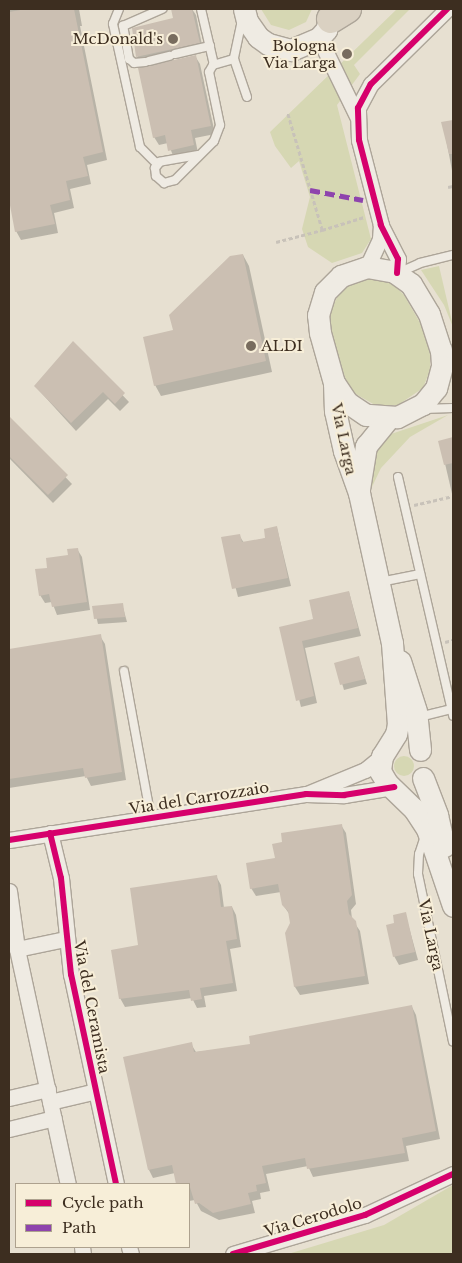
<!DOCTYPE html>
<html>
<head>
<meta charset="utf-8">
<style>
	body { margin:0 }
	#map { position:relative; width:462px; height:1263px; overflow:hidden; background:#e7e0d1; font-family:"Libre Baskerville",serif }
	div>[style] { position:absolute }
	.green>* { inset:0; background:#d6d7b3 }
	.round { border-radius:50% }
	.shadow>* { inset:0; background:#0003 }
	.building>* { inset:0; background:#cbbfb2 }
	.path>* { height:2.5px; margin-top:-1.25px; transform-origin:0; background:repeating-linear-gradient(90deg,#c8c2b9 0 4px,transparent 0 6.5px) }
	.roads { filter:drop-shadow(1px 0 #ada599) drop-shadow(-1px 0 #ada599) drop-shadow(0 1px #ada599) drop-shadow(0 -1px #ada599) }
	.lane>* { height:8px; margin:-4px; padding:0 4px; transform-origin:4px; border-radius:4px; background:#efebe3 }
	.street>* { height:15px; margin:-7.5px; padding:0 7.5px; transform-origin:7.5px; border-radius:7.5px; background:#efebe3 }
	.secondary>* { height:21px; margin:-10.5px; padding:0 10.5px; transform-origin:10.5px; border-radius:10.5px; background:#efebe3 }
	.highway>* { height:28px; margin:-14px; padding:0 14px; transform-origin:14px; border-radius:14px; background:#dad1c2 }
	.quiet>* { height:5px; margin-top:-2.5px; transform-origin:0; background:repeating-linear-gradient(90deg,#8e44ad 0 10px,transparent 0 15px) }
	.cycleway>* { height:6px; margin:-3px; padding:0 3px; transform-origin:3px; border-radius:3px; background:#d6006c }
	.dots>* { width:14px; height:14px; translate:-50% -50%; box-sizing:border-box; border:2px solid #f7eed8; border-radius:50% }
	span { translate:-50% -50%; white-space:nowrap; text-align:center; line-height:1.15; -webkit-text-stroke:4px #f7eed8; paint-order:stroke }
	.poi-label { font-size:15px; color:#3d2e20 }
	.right { translate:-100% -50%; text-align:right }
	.left { translate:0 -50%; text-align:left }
	.street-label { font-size:15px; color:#3d2e20 }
	.frame { position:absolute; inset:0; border:10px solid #3d2e20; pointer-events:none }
	.legend { position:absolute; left:15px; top:1183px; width:175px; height:65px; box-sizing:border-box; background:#f7eed8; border:1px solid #ada18e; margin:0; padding:6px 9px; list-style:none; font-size:15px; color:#3d2e20 }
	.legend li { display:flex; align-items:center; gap:10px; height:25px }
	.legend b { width:25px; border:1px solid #ada18e }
</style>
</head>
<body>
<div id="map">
	<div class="green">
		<div style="clip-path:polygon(261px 9px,312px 9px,306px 22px,289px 30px,271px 25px)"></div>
		<div style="clip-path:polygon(397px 9px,410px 9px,354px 65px,360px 74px,337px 105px,371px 239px,362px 253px,332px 263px,308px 247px,302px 229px,310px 197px,299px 161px,291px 168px,275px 146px,270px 132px)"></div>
		<div style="clip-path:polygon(439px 266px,453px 326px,453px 327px,444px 305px,421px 270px)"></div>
		<div style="clip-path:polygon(369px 278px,392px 283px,404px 295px,423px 328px,430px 353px,430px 370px,423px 388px,398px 405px,375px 405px,354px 393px,345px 378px,330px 327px,330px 313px,339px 293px,349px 284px)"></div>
		<div style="clip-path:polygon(448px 415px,410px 437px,381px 468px,371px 489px,369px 479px,375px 447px,391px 434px)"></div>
		<div class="round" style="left:394px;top:756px;width:20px;height:20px"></div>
		<div style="clip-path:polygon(453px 1185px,453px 1254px,288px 1254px,384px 1225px)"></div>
	</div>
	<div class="shadow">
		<div style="clip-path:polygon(9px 9px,79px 9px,82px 26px,80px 26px,107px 160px,87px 165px,91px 184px,70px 189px,74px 208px,54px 213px,58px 233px,21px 240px,16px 231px,9px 193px)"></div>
		<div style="clip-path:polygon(184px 9px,192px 9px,196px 15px,203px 50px,141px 65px,137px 57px,175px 19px,173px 11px)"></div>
		<div style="clip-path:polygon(195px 56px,200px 64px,215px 134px,195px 138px,198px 153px,174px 158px,168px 143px,159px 145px,154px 137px)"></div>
		<div style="clip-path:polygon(453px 121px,453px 176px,443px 123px)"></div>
		<div style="clip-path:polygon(243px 255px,249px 266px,272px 372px,161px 396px,155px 385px,174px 331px)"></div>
		<div style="clip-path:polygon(73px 343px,129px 402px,120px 411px,108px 399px,76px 431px,35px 386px)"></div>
		<div style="clip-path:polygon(9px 418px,72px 484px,53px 503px,9px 458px)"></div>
		<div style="clip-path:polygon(453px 439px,453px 498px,440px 442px)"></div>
		<div style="clip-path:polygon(277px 528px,291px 586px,238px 597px,223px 538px,239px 535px,244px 543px,267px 538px)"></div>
		<div style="clip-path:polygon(77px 549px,82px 557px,90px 610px,57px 615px,52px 602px,45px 603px,40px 595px)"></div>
		<div style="clip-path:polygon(349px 592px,361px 636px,305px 648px,317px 703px,301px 707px,281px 628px,315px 620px)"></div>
		<div style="clip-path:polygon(122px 604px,127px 622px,98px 624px,94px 607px)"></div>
		<div style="clip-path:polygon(100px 636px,105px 644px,126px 780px,91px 786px,86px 776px,9px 788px,9px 650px)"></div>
		<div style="clip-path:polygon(359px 658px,367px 684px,344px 690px,336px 663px)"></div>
		<div style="clip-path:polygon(341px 825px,346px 833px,356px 904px,351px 910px,352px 919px,360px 931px,369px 984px,300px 995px,295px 987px,290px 915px,283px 905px,281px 892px,256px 896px,251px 888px,276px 859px)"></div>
		<div style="clip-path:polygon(216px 876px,221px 885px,224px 908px,232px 907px,236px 915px,241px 947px,230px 949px,237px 991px,204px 996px,206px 1007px,197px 1008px,192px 998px,125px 1007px,120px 998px,140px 946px)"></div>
		<div style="clip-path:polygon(405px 913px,418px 960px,399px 965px,394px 956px,396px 924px)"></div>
		<div style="clip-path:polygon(412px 1007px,416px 1015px,440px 1139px,406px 1146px,409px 1161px,313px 1177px,308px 1166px,266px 1174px,270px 1191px,260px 1193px,261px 1199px,252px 1201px,255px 1213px,219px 1220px,201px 1211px,195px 1200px,189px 1201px,189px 1184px,178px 1184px,175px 1173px,153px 1178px,149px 1170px,191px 1044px,196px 1052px,252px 1046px)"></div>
	</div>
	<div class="building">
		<div style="clip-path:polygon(26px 9px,74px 9px,103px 152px,83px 157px,88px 176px,66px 181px,70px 200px,50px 205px,55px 224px,15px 232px,9px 200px,9px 12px)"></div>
		<div style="clip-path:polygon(171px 9px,192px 9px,200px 43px,136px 57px,132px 28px,173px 18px)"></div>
		<div style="clip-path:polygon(196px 55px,211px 126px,191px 130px,194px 145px,168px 151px,165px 135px,153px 138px,138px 68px)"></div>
		<div style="clip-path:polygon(453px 120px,453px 154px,449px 154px,441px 122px)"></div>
		<div style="clip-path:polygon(243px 254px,266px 361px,154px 386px,143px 337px,173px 330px,169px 315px,230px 256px)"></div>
		<div style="clip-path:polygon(73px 341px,125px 393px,115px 404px,103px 392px,71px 423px,34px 386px)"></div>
		<div style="clip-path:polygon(9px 416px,68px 475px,48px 495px,9px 456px)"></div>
		<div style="clip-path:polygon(453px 437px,453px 463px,444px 465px,438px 441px)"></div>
		<div style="clip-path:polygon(277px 526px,288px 578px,232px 589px,221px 537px,240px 534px,242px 542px,265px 538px,264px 529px)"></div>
		<div style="clip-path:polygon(78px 548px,87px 602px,52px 607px,49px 594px,39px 596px,35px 569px,47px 568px,46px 558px,68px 555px,67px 549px)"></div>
		<div style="clip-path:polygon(349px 591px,358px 628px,302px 641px,314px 696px,296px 701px,279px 627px,313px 619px,309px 600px)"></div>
		<div style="clip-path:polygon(123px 603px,125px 617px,94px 619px,92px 606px)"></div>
		<div style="clip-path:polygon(101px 634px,122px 772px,85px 778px,83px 768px,9px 779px,9px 649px)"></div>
		<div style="clip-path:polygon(359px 656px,365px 679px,340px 685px,334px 663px)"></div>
		<div style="clip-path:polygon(342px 824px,352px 895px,347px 901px,349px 914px,356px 921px,365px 976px,294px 987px,285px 933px,290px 923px,288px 911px,282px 905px,278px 884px,250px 889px,246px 863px,275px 858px,272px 844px,282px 842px,281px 833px)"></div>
		<div style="clip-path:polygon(217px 875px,221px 907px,232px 906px,237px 939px,226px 941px,233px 983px,200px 988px,202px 999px,191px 1001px,189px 990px,119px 999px,111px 950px,138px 945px,130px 888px)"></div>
		<div style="clip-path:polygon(406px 912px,415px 952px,393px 957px,386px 925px,394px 923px,393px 915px)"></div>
		<div style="clip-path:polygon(412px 1005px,436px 1131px,402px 1138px,405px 1153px,307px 1169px,305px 1158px,262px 1166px,266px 1183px,256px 1185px,257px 1191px,248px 1193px,251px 1204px,213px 1213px,199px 1203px,195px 1204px,189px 1184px,176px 1184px,172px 1165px,148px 1170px,123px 1057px,192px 1042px,194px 1052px,250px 1044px,249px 1036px)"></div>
	</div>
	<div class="path">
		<div style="left:448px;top:187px;width:5px;rotate:-11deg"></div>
		<div style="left:322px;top:230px;width:44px;rotate:-17.2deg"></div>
		<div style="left:276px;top:242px;width:48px;rotate:-14.6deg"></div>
		<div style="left:322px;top:230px;width:123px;rotate:-106.5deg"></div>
		<div style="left:414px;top:505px;width:39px;rotate:-13deg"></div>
		<div style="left:445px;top:642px;width:8px;rotate:-14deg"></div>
	</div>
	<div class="roads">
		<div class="lane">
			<div style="left:119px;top:9px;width:16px;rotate:112deg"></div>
			<div style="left:113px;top:24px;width:126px;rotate:77.6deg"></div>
			<div style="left:140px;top:147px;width:24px;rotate:45deg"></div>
			<div style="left:201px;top:9px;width:57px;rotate:76.9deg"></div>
			<div style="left:242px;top:20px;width:40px;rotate:102deg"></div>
			<div style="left:234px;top:59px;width:40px;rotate:71.1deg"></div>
			<div style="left:175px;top:54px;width:36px;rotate:-13deg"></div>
			<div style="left:149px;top:61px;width:21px;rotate:-14deg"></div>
			<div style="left:145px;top:62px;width:11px;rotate:175deg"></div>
			<div style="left:134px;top:63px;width:6px;rotate:-141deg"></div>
			<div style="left:129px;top:59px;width:34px;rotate:-100deg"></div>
			<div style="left:123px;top:26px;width:43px;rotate:-23.6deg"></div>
			<div style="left:198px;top:155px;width:39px;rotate:170deg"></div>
			<div style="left:160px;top:162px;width:8px;rotate:130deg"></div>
			<div style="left:155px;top:168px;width:8px;rotate:83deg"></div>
			<div style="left:156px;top:176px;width:11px;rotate:41deg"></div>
			<div style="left:164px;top:183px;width:11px;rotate:-15deg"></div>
			<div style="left:175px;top:180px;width:55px;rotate:-45deg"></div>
			<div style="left:214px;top:141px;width:17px;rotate:-69deg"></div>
			<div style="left:220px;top:125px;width:54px;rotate:-101.7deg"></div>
			<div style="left:209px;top:72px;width:8px;rotate:-60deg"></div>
			<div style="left:213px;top:65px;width:22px;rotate:-16deg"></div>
			<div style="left:398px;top:273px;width:24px;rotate:-24deg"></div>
			<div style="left:420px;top:263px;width:34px;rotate:-14deg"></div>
			<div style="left:423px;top:409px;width:30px;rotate:-2deg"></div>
			<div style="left:398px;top:477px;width:245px;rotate:77deg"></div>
			<div style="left:380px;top:582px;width:41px;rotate:-11.3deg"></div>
			<div style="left:124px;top:671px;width:149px;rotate:79.6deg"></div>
			<div style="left:419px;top:717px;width:34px;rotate:-14deg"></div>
			<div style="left:425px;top:836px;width:19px;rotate:108deg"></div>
			<div style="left:419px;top:854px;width:20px;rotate:93deg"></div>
			<div style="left:418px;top:874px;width:171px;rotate:78.2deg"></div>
		</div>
		<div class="street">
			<div style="left:319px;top:38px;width:87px;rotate:64deg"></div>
			<div style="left:367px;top:267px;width:31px;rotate:-65deg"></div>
			<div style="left:380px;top:239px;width:14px;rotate:-86deg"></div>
			<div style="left:397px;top:273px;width:14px;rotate:-86deg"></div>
			<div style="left:398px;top:259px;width:38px;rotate:-117deg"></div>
			<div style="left:381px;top:225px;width:88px;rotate:-104.5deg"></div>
			<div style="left:359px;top:140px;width:32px;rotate:-92deg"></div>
			<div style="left:358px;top:108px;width:27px;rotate:-62deg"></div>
			<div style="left:371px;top:84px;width:107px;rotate:-44.6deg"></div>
			<div style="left:307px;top:794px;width:63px;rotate:-22.5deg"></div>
			<div style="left:365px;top:770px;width:22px;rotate:-39deg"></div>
			<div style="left:50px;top:833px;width:46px;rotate:76.3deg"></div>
			<div style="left:61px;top:878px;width:97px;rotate:84.1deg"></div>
			<div style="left:71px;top:974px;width:215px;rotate:77.9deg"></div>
			<div style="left:9px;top:840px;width:301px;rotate:-8.8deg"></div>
			<div style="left:306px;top:794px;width:38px;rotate:2deg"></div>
			<div style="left:344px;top:795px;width:51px;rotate:-9.1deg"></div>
			<div style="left:9px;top:891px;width:59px;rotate:82.1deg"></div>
			<div style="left:17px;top:949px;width:240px;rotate:77.8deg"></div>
			<div style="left:17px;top:949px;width:49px;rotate:-11.8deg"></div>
			<div style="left:9px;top:1098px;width:40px;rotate:-13deg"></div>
			<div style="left:50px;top:1102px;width:47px;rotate:-13.4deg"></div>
			<div style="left:9px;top:1129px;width:46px;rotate:-13.7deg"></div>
			<div style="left:82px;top:1247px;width:7px;rotate:82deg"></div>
			<div style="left:129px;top:1247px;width:7px;rotate:74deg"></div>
			<div style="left:233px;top:1254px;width:138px;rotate:-16.5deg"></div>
			<div style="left:365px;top:1215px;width:97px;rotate:-25deg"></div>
		</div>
		<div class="secondary">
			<div style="left:244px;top:9px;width:12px;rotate:76deg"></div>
			<div style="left:247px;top:21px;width:19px;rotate:55deg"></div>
			<div style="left:258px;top:37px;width:12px;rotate:35deg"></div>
			<div style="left:268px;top:44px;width:24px;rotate:15deg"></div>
			<div style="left:291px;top:50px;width:30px;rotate:-23deg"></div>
			<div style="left:319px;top:38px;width:11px;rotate:-49deg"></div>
			<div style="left:326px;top:30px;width:22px;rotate:-72deg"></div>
			<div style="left:367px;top:267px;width:27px;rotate:10deg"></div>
			<div style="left:394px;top:272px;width:21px;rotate:35deg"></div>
			<div style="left:411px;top:284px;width:35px;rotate:59deg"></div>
			<div style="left:429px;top:314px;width:38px;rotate:72deg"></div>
			<div style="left:441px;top:350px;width:16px;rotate:86deg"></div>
			<div style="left:442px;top:366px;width:23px;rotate:105deg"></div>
			<div style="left:436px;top:388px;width:21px;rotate:129deg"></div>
			<div style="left:423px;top:404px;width:29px;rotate:153deg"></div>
			<div style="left:397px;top:417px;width:31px;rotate:-176deg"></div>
			<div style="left:366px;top:415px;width:23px;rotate:-146deg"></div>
			<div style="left:347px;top:402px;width:23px;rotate:-124deg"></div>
			<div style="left:334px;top:383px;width:52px;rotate:-105.6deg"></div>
			<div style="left:320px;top:333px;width:18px;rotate:-96deg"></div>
			<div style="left:318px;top:315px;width:24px;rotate:-73deg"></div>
			<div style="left:325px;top:292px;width:23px;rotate:-45deg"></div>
			<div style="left:341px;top:276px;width:28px;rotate:-19deg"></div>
			<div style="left:334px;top:383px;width:28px;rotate:88deg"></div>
			<div style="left:335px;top:411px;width:41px;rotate:77.3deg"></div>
			<div style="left:344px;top:451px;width:45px;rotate:70.3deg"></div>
			<div style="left:359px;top:493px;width:154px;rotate:77.6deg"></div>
			<div style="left:392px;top:643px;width:81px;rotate:85.8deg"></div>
			<div style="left:398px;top:724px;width:10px;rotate:101deg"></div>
			<div style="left:396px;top:734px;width:26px;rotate:122deg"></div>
			<div style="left:382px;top:756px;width:15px;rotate:98deg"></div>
			<div style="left:380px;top:771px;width:14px;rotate:60deg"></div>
			<div style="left:387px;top:783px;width:37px;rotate:44deg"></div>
			<div style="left:414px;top:809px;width:24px;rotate:57deg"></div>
			<div style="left:427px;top:829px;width:81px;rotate:71.3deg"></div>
			<div style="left:359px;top:489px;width:44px;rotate:-80.8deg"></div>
			<div style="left:366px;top:446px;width:36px;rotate:-51deg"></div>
			<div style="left:400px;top:661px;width:52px;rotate:72.3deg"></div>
			<div style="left:416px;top:711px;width:39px;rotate:84deg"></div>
			<div style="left:423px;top:778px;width:40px;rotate:69deg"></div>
			<div style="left:437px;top:815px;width:32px;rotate:77deg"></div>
		</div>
		<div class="highway">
			<div style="left:331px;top:19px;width:19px;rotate:-32deg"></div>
		</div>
	</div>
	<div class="quiet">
		<div style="left:310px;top:190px;width:54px;rotate:10.7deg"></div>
	</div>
	<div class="cycleway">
		<div style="left:397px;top:273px;width:14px;rotate:-86deg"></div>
		<div style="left:398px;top:259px;width:38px;rotate:-117deg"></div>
		<div style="left:381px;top:225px;width:88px;rotate:-104.5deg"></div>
		<div style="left:359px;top:140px;width:32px;rotate:-92deg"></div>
		<div style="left:358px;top:108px;width:27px;rotate:-62deg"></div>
		<div style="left:371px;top:84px;width:107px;rotate:-44.6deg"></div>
		<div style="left:50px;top:833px;width:46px;rotate:76.3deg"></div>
		<div style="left:61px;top:878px;width:97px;rotate:84.1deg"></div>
		<div style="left:71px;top:974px;width:215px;rotate:77.9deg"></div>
		<div style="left:9px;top:840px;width:301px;rotate:-8.8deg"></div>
		<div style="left:306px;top:794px;width:38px;rotate:2deg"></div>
		<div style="left:344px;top:795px;width:51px;rotate:-9.1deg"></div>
		<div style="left:233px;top:1254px;width:138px;rotate:-16.5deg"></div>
		<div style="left:365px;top:1215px;width:97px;rotate:-25deg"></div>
	</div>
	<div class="dots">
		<div style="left:173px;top:39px;background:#786c5e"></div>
		<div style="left:347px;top:54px;background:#786c5e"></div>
		<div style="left:251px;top:346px;background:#786c5e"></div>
	</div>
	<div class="poi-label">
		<span class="right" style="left:163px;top:39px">McDonald's</span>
		<span class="right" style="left:336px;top:54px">Bologna<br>Via Larga</span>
		<span class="left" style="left:261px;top:346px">ALDI</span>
	</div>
	<div class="street-label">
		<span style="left:344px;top:439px;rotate:78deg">Via Larga</span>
		<span style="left:199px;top:798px;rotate:-9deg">Via del Carrozzaio</span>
		<span style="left:431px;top:935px;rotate:78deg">Via Larga</span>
		<span style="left:92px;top:1007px;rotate:79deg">Via del Ceramista</span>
		<span style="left:313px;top:1217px;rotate:-17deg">Via Cerodolo</span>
	</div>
	<div class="frame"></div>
	<ul class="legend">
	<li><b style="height:6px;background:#d6006c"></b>Cycle path</li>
	<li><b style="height:6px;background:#8e44ad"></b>Path</li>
	</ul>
</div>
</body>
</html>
